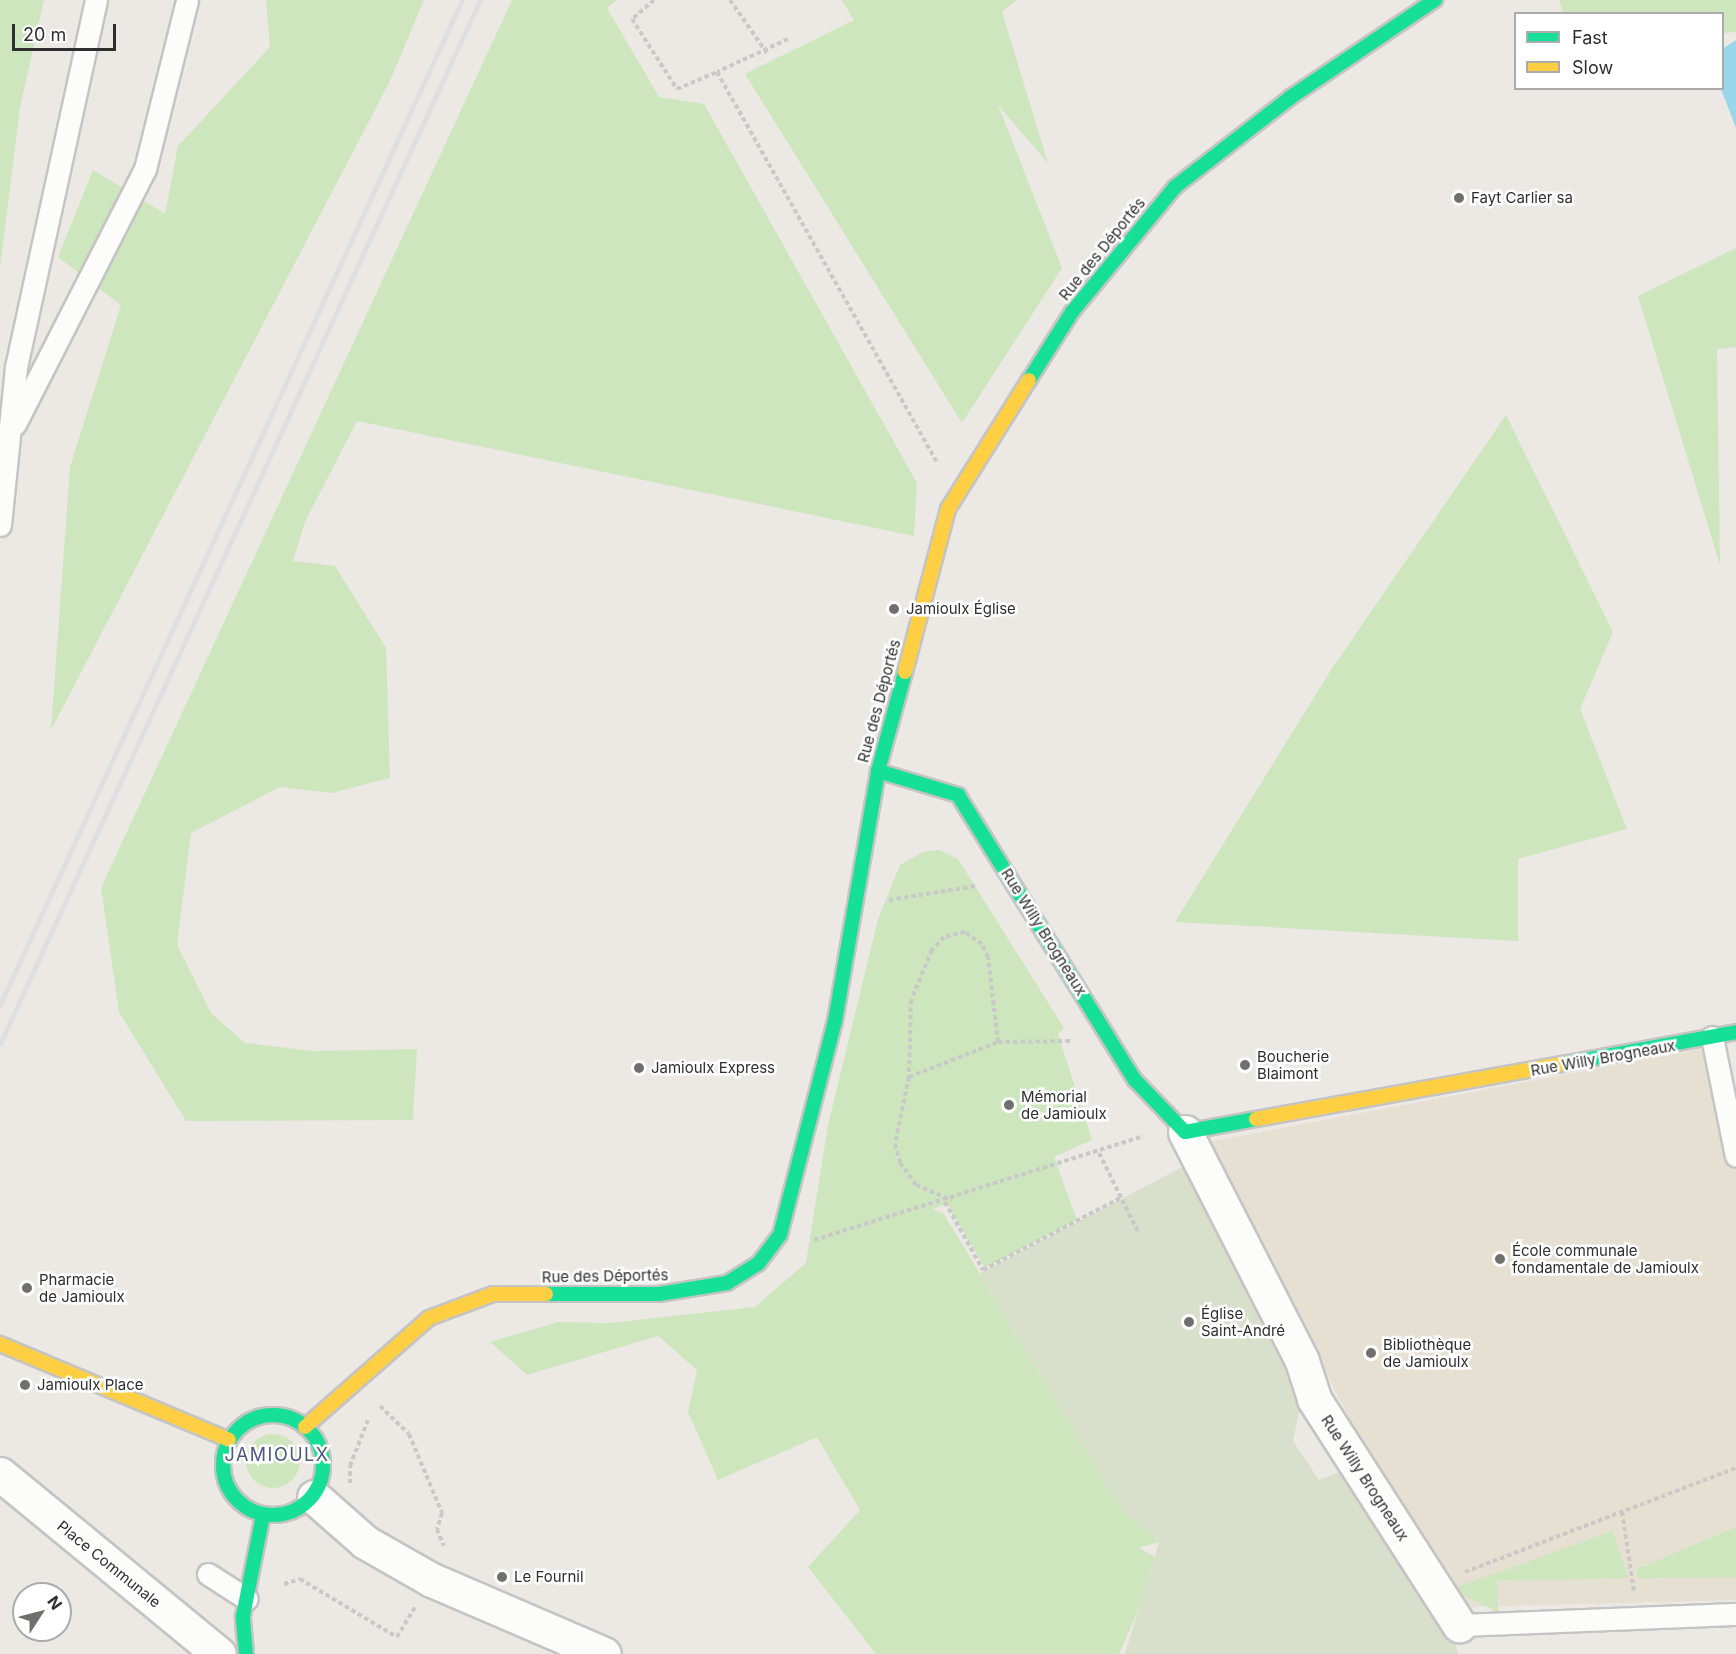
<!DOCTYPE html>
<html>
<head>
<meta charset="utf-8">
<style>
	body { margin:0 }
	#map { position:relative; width:1736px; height:1654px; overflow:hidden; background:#ece8e4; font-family:Inter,sans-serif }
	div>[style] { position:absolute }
	.education>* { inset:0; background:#e6e0d3 }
	.green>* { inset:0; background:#cee6be }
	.round { border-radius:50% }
	.cemetery>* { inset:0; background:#d8e0cc }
	.water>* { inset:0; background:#99d6ec }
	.path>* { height:4px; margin-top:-2px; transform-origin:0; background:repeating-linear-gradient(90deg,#c9c9c8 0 4.5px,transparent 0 7.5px) }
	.roads { filter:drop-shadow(2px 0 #c5c4c5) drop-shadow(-2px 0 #c5c4c5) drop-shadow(0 2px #c5c4c5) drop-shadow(0 -2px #c5c4c5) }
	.lane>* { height:21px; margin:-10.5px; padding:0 10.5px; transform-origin:10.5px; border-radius:10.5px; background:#fcfcfb }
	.street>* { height:33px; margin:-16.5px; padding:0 16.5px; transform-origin:16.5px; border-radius:16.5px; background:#fcfcfb }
	.fast>* { height:14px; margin:-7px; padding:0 7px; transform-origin:7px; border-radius:7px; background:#16e098 }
	.fast>.ring { margin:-7px; padding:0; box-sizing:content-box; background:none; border:14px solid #16e098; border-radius:50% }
	.slow>* { height:14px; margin:-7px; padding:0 7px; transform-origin:7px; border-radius:7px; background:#ffcf43 }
	.rail>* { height:4.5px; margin:-2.25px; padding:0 2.25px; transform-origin:2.25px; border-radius:2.25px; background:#dfdfe1 }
	.dots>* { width:16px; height:16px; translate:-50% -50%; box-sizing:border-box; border:3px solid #fff; border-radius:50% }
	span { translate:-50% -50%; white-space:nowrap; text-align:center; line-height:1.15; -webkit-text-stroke:5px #fff; paint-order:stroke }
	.poi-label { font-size:15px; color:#2e2e2e }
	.left { translate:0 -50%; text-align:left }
	.street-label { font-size:15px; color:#2e2e2e }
	.quarter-label { font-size:18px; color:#4d5680; letter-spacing:1.5px }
	.legend { position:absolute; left:1514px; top:12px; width:210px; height:78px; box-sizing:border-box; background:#fff; border:2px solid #ababab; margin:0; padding:8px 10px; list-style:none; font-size:18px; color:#2e2e2e }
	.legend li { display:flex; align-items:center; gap:12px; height:30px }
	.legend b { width:30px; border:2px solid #ababab }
	.north { position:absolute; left:12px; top:1582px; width:60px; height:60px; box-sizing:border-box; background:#fff; border:2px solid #ababab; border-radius:50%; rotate:54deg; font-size:16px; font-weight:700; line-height:24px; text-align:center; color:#2e2e2e }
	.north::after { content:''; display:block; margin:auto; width:21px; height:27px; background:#706f6e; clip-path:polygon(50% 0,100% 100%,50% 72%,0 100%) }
	.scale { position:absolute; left:12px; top:24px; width:104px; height:27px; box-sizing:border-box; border:3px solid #2e2e2e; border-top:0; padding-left:8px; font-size:18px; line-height:21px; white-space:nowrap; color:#2e2e2e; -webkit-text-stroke:4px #fff; paint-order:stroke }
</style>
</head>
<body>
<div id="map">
	<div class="education">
		<div style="clip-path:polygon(1711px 1047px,1736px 1172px,1736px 1600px,1465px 1607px,1366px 1451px,1208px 1142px)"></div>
	</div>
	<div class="green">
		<div style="clip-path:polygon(0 0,44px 0,20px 108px,0 268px)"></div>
		<div style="clip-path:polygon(266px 0,424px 0,389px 83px,51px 730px,70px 467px,121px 305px,58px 257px,93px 170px,165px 214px,178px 146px,270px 47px)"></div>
		<div style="clip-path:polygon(512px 0,617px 0,607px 8px,659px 97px,704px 104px,917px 483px,914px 536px,357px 421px,305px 522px,293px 561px,335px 566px,386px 648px,390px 778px,332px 793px,280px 787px,191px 833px,177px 945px,211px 1013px,245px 1043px,313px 1051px,417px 1049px,413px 1120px,186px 1121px,119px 1012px,101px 888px)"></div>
		<div style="clip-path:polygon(842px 0,1017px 0,1002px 12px,1048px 163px,998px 105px,1062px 268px,962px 423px,745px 74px,854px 20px)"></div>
		<div style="clip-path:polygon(1559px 0,1736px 0,1736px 32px,1723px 33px,1722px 14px,1563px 13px)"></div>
		<div style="clip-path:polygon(1736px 248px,1736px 347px,1717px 349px,1720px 565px,1638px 296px)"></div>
		<div style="clip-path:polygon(1506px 415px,1613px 632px,1580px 709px,1627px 829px,1518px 859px,1518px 941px,1175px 922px,1331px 670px)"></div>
		<div style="clip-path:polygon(939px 850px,958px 859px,1064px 1028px,1058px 1034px,1092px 1140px,1054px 1157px,1077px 1220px,985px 1268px,947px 1204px,933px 1209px,944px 1214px,1121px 1508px,1159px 1542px,1139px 1548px,1160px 1560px,1119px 1654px,876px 1654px,808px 1567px,860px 1510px,817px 1437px,718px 1480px,688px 1412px,697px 1370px,658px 1336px,527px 1375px,490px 1342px,558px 1322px,610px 1323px,755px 1307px,806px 1263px,828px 1125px,878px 919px,900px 865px,923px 852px)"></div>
		<div class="round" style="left:246px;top:1434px;width:54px;height:54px"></div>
		<div style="clip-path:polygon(1736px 1527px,1736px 1577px,1637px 1578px,1637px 1569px)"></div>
		<div style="clip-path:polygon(1613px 1531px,1628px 1578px,1497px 1581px,1498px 1612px,1451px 1589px)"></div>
	</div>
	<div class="cemetery">
		<div style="clip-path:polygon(1186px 1165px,1298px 1369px,1300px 1408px,1293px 1441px,1319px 1480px,1347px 1469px,1453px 1634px,1458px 1654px,1125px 1654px,1159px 1542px,1121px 1509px,979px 1274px)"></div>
	</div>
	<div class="water">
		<div style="clip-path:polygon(1736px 40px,1736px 128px,1721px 89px,1724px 48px)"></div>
	</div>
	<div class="path">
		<div style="left:654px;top:0;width:29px;rotate:139deg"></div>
		<div style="left:632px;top:19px;width:83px;rotate:57.3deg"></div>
		<div style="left:677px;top:89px;width:43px;rotate:-23deg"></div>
		<div style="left:730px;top:0;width:65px;rotate:55.1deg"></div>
		<div style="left:788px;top:39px;width:78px;rotate:155.1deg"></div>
		<div style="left:717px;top:72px;width:450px;rotate:60.6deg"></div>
		<div style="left:889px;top:900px;width:88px;rotate:-9.1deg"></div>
		<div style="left:998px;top:1042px;width:74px;rotate:-0.8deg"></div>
		<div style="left:909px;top:1077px;width:96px;rotate:-21.5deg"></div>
		<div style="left:998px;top:1042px;width:86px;rotate:-96.7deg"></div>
		<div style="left:988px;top:957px;width:14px;rotate:-115deg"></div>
		<div style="left:982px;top:944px;width:21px;rotate:-145deg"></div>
		<div style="left:965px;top:932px;width:22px;rotate:167deg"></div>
		<div style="left:944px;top:937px;width:18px;rotate:133deg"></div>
		<div style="left:932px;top:950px;width:54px;rotate:112.8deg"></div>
		<div style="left:911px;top:1000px;width:77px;rotate:91.5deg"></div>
		<div style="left:909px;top:1077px;width:68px;rotate:101.8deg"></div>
		<div style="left:895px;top:1144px;width:20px;rotate:75deg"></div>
		<div style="left:900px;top:1163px;width:27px;rotate:54deg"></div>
		<div style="left:916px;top:1185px;width:39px;rotate:23deg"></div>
		<div style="left:1099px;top:1153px;width:88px;rotate:63.7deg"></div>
		<div style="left:945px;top:1202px;width:78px;rotate:60.8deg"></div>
		<div style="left:983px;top:1270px;width:155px;rotate:-27.7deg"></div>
		<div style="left:814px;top:1240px;width:345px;rotate:-17.5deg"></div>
		<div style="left:380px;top:1406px;width:40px;rotate:44deg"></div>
		<div style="left:409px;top:1434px;width:86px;rotate:67.3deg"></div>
		<div style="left:442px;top:1513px;width:17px;rotate:107deg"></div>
		<div style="left:437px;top:1529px;width:18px;rotate:68deg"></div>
		<div style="left:350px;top:1483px;width:17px;rotate:-90deg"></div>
		<div style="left:350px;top:1466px;width:49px;rotate:-68.6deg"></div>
		<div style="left:1622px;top:1512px;width:80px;rotate:81.4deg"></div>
		<div style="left:1465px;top:1572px;width:290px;rotate:-21deg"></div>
		<div style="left:284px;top:1584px;width:17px;rotate:-17deg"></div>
		<div style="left:300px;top:1579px;width:113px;rotate:30.9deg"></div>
		<div style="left:397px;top:1637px;width:35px;rotate:-59deg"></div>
	</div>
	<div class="roads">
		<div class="lane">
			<div style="left:15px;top:424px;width:286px;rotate:-63deg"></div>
			<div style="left:145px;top:169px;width:174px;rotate:-76deg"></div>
			<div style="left:0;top:525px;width:159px;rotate:-84.2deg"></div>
			<div style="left:16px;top:367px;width:376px;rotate:-77.7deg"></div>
			<div style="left:1712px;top:1037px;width:121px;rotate:78.6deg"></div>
			<div style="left:208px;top:1574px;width:46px;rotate:32.7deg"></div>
			<div style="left:1459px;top:1625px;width:277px;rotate:-2.3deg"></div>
		</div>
		<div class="street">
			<div style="left:1185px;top:1132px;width:257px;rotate:62.9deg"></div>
			<div style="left:1302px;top:1361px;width:40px;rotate:72deg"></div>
			<div style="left:1314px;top:1399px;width:269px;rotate:57.3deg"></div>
			<div style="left:0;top:1474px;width:283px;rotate:39.4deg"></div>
			<div style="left:314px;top:1497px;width:68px;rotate:41.4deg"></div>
			<div style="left:365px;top:1542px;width:77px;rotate:29.6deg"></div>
			<div style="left:432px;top:1580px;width:187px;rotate:23.3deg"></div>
		</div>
		<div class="fast">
			<div style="left:1029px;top:380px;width:80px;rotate:-57.7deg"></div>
			<div style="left:1072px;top:312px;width:162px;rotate:-50.5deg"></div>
			<div style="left:1175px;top:187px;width:147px;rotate:-37.8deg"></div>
			<div style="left:1291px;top:97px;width:174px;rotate:-34deg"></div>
			<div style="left:878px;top:771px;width:84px;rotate:16.7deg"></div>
			<div style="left:958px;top:795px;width:335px;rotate:58.2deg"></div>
			<div style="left:1135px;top:1080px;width:72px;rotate:46.1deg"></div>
			<div style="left:1185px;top:1132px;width:72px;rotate:-10.4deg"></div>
			<div style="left:1562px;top:1064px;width:177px;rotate:-10.4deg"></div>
			<div style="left:546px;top:1294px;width:113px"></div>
			<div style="left:659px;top:1294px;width:69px;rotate:-9.2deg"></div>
			<div style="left:727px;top:1283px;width:36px;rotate:-32deg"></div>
			<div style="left:758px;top:1264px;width:36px;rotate:-53deg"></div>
			<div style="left:780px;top:1235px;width:221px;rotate:-75.6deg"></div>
			<div style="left:835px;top:1021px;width:254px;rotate:-80.2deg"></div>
			<div style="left:878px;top:771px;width:103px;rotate:-74.7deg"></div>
			<div class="ring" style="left:223px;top:1415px;width:86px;height:86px"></div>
			<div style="left:246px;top:1654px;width:38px;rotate:-95deg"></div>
			<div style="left:243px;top:1616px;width:103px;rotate:-78.8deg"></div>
		</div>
		<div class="slow">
			<div style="left:905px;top:672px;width:169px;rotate:-75.2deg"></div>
			<div style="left:948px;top:509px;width:152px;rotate:-57.9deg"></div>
			<div style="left:1256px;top:1119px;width:311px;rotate:-10.2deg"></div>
			<div style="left:0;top:1344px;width:248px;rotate:22.7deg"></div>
			<div style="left:305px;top:1427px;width:165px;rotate:-41.3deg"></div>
			<div style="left:429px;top:1318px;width:68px;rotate:-20.6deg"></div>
			<div style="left:493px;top:1294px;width:53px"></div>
		</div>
	</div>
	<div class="rail">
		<div style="left:0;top:1005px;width:1106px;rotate:-65.31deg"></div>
		<div style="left:0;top:1044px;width:1149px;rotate:-65.31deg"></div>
	</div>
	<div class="dots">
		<div style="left:1459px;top:198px;background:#706f6e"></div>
		<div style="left:894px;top:609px;background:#706f6e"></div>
		<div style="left:1245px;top:1065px;background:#706f6e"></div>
		<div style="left:639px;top:1068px;background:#706f6e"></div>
		<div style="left:1009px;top:1105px;background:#706f6e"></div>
		<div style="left:1500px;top:1259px;background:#706f6e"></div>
		<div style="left:27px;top:1288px;background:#706f6e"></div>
		<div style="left:1189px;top:1322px;background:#706f6e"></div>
		<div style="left:1371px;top:1353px;background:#706f6e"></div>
		<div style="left:25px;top:1385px;background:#706f6e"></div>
		<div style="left:502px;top:1577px;background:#706f6e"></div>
	</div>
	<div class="poi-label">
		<span class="left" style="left:1471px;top:198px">Fayt Carlier sa</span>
		<span class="left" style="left:906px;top:609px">Jamioulx Église</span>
		<span class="left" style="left:1257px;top:1065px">Boucherie<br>Blaimont</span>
		<span class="left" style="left:651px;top:1068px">Jamioulx Express</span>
		<span class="left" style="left:1021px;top:1105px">Mémorial<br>de Jamioulx</span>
		<span class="left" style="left:1512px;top:1259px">École communale<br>fondamentale de Jamioulx</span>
		<span class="left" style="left:39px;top:1288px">Pharmacie<br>de Jamioulx</span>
		<span class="left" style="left:1201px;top:1322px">Église<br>Saint-André</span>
		<span class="left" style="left:1383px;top:1353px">Bibliothèque<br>de Jamioulx</span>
		<span class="left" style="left:37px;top:1385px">Jamioulx Place</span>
		<span class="left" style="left:514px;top:1577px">Le Fournil</span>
	</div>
	<div class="street-label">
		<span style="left:1102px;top:249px;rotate:-51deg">Rue des Déportés</span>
		<span style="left:879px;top:701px;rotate:-75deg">Rue des Déportés</span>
		<span style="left:1044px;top:932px;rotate:58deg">Rue Willy Brogneaux</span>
		<span style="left:1603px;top:1058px;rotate:-10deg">Rue Willy Brogneaux</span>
		<span style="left:605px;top:1276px;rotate:-1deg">Rue des Déportés</span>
		<span style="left:1365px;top:1478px;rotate:57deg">Rue Willy Brogneaux</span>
		<span style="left:109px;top:1564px;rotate:39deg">Place Communale</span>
	</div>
	<div class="quarter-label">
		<span style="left:277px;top:1455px">JAMIOULX</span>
	</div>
	<ul class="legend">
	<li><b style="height:8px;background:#16e098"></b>Fast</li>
	<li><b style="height:8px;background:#ffcf43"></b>Slow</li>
	</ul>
	<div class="north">N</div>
	<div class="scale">20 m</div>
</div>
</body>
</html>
